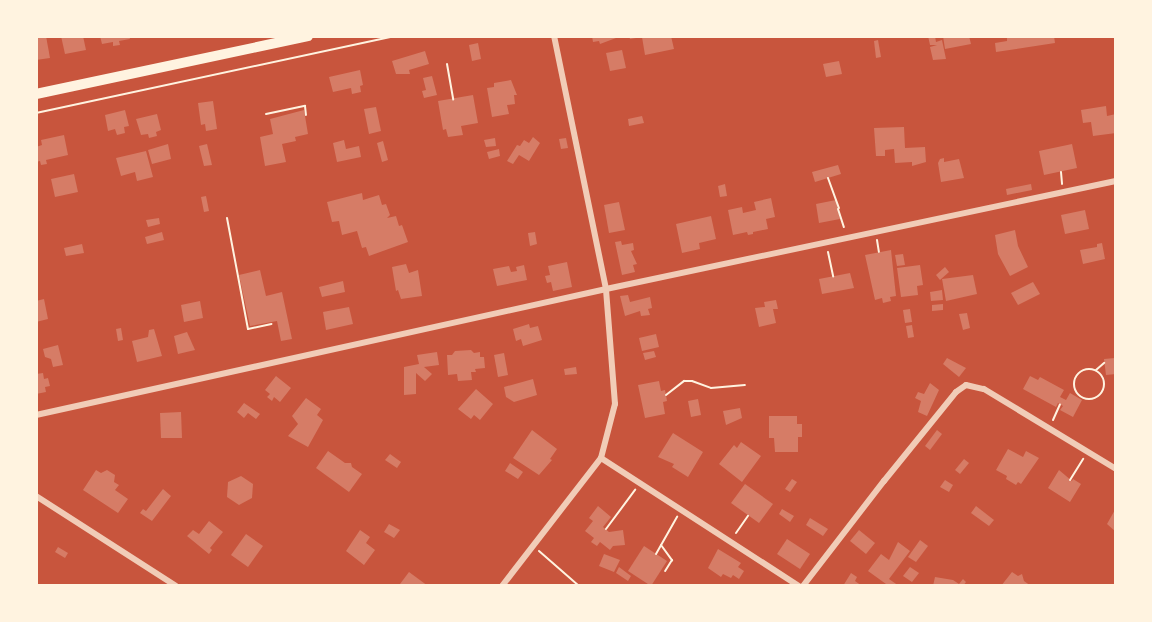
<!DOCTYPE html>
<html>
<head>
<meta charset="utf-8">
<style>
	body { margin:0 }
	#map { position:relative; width:1152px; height:622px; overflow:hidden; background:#c8553d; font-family:"Open Sans",sans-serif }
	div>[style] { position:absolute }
	.building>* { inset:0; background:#d67c66 }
	.path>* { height:2px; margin:-1px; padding:0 1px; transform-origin:1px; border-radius:1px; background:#fff3e0 }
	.path>.ring { margin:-1px; padding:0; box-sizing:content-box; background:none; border:2px solid #fff3e0; border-radius:50% }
	.minor>* { height:6px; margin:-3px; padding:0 3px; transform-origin:3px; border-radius:3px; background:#f1ccb7 }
	.secondary>* { height:10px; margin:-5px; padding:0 5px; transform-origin:5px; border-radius:5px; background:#fff3e0 }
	span { translate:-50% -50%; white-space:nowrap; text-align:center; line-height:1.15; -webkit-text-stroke:4.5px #fff3e0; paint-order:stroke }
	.frame { position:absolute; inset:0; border:38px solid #fff3e0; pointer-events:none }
</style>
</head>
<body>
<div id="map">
	<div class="building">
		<div style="clip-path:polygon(36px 36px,46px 36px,50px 58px,36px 60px)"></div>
		<div style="clip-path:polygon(61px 36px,83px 36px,86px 50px,65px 54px)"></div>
		<div style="clip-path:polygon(100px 36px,129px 36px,130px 39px,119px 41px,120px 45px,113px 46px,113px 42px,102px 44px)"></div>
		<div style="clip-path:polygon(592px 36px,616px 36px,616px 38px,600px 44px,599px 41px,593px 42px)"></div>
		<div style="clip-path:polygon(629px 36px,671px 36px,674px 49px,645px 55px,642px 37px,630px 39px)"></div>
		<div style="clip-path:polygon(928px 36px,935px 36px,936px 42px,942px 40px,946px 59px,933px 60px,930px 47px,937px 45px,930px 45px)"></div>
		<div style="clip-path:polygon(943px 36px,969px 36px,971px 44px,945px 49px)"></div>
		<div style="clip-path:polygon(1018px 36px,1054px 36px,1055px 43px,996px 52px,995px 43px,1007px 41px,1007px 37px)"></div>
		<div style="clip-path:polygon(878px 40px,881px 57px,876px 58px,874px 41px)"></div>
		<div style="clip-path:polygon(478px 43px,481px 59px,472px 61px,469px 45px)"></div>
		<div style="clip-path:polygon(622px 50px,626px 68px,610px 71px,606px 53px)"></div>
		<div style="clip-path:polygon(425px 51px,429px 64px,409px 70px,410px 74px,396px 74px,392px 61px)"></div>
		<div style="clip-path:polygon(839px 61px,842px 74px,826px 77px,823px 64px)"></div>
		<div style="clip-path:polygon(360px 70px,363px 85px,360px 86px,361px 92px,352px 94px,351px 88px,333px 92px,329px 77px)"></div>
		<div style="clip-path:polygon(432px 76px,437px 95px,424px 98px,422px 91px,426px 90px,423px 78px)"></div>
		<div style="clip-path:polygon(511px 80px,517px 95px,514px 95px,515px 104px,507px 105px,509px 114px,492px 117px,487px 88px,494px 87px,494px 83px)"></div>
		<div style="clip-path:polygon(473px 95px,478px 123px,461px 126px,463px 135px,448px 137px,446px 129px,443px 130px,438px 101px)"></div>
		<div style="clip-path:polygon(213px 101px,217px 129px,206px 131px,205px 124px,201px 125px,198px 103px)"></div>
		<div style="clip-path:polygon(1106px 106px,1107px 116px,1116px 114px,1116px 133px,1093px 136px,1091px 122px,1083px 123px,1081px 110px)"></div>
		<div style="clip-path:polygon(376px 107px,381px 131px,369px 134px,364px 109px)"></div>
		<div style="clip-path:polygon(125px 110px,129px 126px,124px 127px,125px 133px,117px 135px,115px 129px,108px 131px,105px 115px)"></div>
		<div style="clip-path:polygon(304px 110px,308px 134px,295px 137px,296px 141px,282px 144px,286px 162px,265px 166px,260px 137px,273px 134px,270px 119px)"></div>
		<div style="clip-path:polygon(157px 114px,161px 130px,156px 132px,157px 136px,149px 138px,148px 134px,141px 135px,136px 119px)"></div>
		<div style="clip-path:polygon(642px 116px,644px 123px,629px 126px,628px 119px)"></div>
		<div style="clip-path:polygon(904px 127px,905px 148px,925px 147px,926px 162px,912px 166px,912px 162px,895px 163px,894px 149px,885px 150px,885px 156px,876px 156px,874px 128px)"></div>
		<div style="clip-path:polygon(64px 135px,68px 155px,46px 160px,47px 164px,41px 165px,40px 161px,36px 162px,36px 147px,42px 145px,41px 140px)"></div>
		<div style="clip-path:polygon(533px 137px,540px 143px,529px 161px,519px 155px,513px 164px,507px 161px,517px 145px,520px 146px,524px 140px,529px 143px)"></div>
		<div style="clip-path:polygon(495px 138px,496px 146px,486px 147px,484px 140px)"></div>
		<div style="clip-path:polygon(566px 138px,568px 148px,561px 149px,559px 139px)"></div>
		<div style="clip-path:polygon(344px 140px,346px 149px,359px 146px,361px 157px,337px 162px,333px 143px)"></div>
		<div style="clip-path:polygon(383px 141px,388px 160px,382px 162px,377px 143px)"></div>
		<div style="clip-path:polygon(168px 144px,171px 159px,152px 164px,148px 150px)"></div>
		<div style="clip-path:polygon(207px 144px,212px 165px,204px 166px,199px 146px)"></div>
		<div style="clip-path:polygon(1072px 144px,1077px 168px,1044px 175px,1039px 151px)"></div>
		<div style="clip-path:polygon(499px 149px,500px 156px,489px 159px,487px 152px)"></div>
		<div style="clip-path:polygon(146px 151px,153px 177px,137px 181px,135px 172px,121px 176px,116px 158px)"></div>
		<div style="clip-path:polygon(944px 158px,944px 162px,959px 159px,964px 178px,941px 182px,938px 163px,940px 159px)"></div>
		<div style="clip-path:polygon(838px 165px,841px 174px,815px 182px,812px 172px)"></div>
		<div style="clip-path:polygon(74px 174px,78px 192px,55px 197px,51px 179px)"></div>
		<div style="clip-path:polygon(725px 184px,727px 196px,720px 197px,718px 186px)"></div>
		<div style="clip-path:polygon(1031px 184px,1032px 190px,1007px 195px,1006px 189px)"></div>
		<div style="clip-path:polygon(362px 193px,363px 200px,379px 195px,382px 205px,386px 204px,390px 215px,387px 218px,396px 216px,399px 226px,402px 225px,408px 242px,369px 256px,366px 247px,362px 248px,357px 231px,342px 235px,339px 221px,332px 222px,327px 202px)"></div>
		<div style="clip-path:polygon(206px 196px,209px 211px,204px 212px,201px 197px)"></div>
		<div style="clip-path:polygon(771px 198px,775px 217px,766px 219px,768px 229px,753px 232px,753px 234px,748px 235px,747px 232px,733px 235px,728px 210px,742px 207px,743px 213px,756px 210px,754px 202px)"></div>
		<div style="clip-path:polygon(836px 200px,840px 219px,819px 223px,816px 204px)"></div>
		<div style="clip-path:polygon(619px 202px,625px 230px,609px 233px,604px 205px)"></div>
		<div style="clip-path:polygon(1085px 210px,1089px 229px,1065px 234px,1061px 215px)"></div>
		<div style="clip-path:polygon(711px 216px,716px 239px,699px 243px,700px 249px,682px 253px,676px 224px)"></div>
		<div style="clip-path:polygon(159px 218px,160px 224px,148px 227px,146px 220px)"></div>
		<div style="clip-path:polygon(1015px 230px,1018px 246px,1028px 267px,1010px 276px,998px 254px,995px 235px)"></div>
		<div style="clip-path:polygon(162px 232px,164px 240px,147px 244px,145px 237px)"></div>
		<div style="clip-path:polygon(535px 232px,537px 244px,530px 246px,528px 233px)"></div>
		<div style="clip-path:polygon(621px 241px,622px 245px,633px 243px,634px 250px,631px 251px,637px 264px,633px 265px,635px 272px,622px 275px,615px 242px)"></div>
		<div style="clip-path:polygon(1102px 243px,1105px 259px,1083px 264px,1080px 250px,1097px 247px,1097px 244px)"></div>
		<div style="clip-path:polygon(82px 244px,84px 253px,66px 256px,64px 248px)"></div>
		<div style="clip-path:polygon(891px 250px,896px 296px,890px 297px,891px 301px,883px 303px,882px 298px,875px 300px,865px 255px)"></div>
		<div style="clip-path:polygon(903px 254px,905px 265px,897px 266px,895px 255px)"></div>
		<div style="clip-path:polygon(567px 262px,572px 287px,553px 291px,551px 282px,547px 283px,545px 276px,550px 275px,548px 266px)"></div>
		<div style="clip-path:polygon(406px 264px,409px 273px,418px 270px,422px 296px,401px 299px,398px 290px,396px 291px,392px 267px)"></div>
		<div style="clip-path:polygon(524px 265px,527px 280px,497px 286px,493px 269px,509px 266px,511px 272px,517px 271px,516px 267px)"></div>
		<div style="clip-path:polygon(920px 265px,923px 285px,917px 286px,918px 295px,901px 297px,897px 268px)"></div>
		<div style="clip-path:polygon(945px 267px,949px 272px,940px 280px,936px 275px)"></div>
		<div style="clip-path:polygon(260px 270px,266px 296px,282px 292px,292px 339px,281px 341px,277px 321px,250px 326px,239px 275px)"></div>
		<div style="clip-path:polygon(850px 273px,854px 288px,822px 294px,819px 279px)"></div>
		<div style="clip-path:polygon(973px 275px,977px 294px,946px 301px,942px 279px)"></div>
		<div style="clip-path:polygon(343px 281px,345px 292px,322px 297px,319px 287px)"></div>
		<div style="clip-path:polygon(1033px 282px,1040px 294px,1018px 305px,1011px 293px)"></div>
		<div style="clip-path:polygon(942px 290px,943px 300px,931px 301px,930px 292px)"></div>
		<div style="clip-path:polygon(628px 295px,630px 302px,650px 297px,652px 308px,648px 309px,650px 315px,641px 316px,640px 311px,625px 316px,620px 296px)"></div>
		<div style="clip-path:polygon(44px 299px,48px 319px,36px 322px,36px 301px)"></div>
		<div style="clip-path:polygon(776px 300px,778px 309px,773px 309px,776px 323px,759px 327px,755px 308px,765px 307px,764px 302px)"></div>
		<div style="clip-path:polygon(200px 301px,203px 318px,184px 322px,181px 305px)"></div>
		<div style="clip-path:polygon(943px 304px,943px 310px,932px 311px,932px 305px)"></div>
		<div style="clip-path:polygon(349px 307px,353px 324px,326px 330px,323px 312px)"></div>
		<div style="clip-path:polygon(910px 309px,912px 322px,905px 323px,903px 310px)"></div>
		<div style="clip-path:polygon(967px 313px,970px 328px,963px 330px,959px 314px)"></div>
		<div style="clip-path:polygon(529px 324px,530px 328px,538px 326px,542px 340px,523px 346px,521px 339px,516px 341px,513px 329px)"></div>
		<div style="clip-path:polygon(912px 325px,914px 337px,908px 338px,906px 326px)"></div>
		<div style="clip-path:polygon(121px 328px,123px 340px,118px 341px,116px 329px)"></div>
		<div style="clip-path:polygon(154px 329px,162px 356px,137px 362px,132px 341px,148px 337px,149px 330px)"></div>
		<div style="clip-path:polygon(187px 332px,195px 350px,178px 354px,174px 336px)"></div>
		<div style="clip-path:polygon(656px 334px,659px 347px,642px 351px,639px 338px)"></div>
		<div style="clip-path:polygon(58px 345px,63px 365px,53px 367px,51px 359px,45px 357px,43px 349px)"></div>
		<div style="clip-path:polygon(471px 350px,474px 353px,480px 352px,480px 357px,484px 357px,485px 368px,475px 369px,476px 372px,471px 372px,472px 380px,458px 381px,457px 374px,448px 375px,447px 355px,452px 355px,455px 351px)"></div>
		<div style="clip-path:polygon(654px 351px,656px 357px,645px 360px,643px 353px)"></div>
		<div style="clip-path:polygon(437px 352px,439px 365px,424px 367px,432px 374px,425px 381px,416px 373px,416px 394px,404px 395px,404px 367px,419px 364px,417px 355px)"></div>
		<div style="clip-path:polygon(504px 353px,508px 375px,498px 377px,494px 355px)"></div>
		<div style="clip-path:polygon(947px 358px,966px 368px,959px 377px,943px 364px)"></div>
		<div style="clip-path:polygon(1115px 358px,1116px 374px,1106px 375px,1104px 359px)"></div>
		<div style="clip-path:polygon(576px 367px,577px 374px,565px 375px,564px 369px)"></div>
		<div style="clip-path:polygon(43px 373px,44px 379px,48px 378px,50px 386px,45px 387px,46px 392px,36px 394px,36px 374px)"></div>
		<div style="clip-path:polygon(276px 376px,291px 388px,280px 402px,274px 397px,272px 401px,267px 397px,270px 394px,265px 390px)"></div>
		<div style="clip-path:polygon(1030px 376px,1038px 380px,1040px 377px,1064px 390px,1060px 397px,1066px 400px,1070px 393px,1082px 400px,1073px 417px,1060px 410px,1063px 406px,1058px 403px,1056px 407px,1023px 389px)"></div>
		<div style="clip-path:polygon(533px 379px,537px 395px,514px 402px,506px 397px,504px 387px)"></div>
		<div style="clip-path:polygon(659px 381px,661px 391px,665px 390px,667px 401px,663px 402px,665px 414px,645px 418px,638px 385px)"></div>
		<div style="clip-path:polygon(930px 383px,939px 390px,927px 416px,918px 412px,921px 401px,915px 398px,918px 392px,924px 394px)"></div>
		<div style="clip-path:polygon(476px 389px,493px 404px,480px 420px,474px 415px,471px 419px,458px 409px)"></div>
		<div style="clip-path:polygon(306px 398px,321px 409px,317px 415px,323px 420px,308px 447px,288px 436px,298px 424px,292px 416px)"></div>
		<div style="clip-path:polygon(698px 399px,701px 415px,691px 417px,688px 401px)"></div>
		<div style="clip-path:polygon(244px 403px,260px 414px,256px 419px,248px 413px,244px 418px,237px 412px)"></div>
		<div style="clip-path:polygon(740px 408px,742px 418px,726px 425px,723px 411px)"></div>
		<div style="clip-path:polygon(181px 412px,182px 438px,161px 438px,160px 413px)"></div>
		<div style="clip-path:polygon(769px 416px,797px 416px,797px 424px,802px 424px,802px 437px,798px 437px,798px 452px,775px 452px,774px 438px,769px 438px)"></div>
		<div style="clip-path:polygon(532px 430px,557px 449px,550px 459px,552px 460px,539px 475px,513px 458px)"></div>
		<div style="clip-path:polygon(937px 430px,942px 434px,930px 450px,925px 446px)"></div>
		<div style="clip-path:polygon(673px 433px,703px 452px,688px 477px,672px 467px,674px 464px,658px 457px)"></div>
		<div style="clip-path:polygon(741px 442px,761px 456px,742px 482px,719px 464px,734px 445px,737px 448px)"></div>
		<div style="clip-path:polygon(1008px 449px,1023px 457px,1026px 451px,1039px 458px,1021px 484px,1018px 482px,1016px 485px,1006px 479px,1007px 476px,996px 470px)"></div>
		<div style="clip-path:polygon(328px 451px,345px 463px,351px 463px,352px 467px,362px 474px,349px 492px,316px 468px)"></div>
		<div style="clip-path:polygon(390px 454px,401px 462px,397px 468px,385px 460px)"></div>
		<div style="clip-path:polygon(964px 459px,969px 463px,960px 474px,955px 470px)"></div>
		<div style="clip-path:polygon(510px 463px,523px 472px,518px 479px,505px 471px)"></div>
		<div style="clip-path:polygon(96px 470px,101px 473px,107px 470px,115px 475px,114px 482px,119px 485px,115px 490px,128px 499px,118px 513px,83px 490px)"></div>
		<div style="clip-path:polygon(1059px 470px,1072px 481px,1073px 479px,1081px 484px,1070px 502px,1048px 488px)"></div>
		<div style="clip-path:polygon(241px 476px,253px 484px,252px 498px,239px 505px,227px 497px,228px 482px)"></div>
		<div style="clip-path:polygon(792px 479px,797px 482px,790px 492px,785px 489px)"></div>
		<div style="clip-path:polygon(945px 480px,953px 485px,949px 492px,940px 487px)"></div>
		<div style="clip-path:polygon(745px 484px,773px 504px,759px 523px,731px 503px)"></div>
		<div style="clip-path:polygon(163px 489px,171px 496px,152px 521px,140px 513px,143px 509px,146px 511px)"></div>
		<div style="clip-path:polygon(598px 506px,611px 517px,603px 527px,609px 532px,623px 530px,625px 545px,613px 546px,610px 550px,600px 542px,597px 546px,591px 542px,594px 538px,585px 531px,593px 521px,589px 518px)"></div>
		<div style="clip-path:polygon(976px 506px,994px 520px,989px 526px,971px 513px)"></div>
		<div style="clip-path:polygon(1116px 508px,1116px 532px,1107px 524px)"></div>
		<div style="clip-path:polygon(782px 509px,794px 516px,790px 522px,779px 514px)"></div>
		<div style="clip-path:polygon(810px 518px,828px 529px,823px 536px,806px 525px)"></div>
		<div style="clip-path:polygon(209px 521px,223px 532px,210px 548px,212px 550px,209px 554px,187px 536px,193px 530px,199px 534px)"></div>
		<div style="clip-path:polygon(389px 524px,400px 530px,394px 538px,384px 532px)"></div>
		<div style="clip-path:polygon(360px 530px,370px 537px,366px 543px,375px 550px,364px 565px,346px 551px)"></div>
		<div style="clip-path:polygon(859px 530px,875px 543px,866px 554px,850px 541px)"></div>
		<div style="clip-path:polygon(246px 534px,263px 546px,248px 567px,231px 555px)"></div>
		<div style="clip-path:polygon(787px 539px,810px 554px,800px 569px,777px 554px)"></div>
		<div style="clip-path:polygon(920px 540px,928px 546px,916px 562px,908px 557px)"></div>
		<div style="clip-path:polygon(898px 542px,910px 551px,889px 579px,899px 586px,885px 586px,886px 584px,868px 571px,881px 554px,889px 560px)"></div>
		<div style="clip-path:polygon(644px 546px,667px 561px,651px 586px,628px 571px)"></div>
		<div style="clip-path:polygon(58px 547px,68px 553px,65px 558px,55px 552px)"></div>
		<div style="clip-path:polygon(718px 549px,741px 563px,738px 567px,744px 571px,739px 579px,733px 575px,731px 578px,723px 574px,721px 577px,708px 568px)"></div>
		<div style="clip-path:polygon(604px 554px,620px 560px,614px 572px,599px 566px)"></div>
		<div style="clip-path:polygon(619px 567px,631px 576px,628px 581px,616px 573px)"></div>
		<div style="clip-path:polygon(910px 567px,919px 573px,912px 582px,903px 576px)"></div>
		<div style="clip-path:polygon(409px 572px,428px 586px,400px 584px)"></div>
		<div style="clip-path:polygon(1012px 572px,1018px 576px,1022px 574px,1024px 581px,1031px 586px,1001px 586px)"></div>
		<div style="clip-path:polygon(851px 573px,857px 577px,855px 581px,862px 586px,843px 586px)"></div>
		<div style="clip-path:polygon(935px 577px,953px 580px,959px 584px,963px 579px,966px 582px,963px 586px,933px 586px)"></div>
	</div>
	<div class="path">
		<div style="left:447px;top:64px;width:36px;rotate:80deg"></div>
		<div style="left:36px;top:113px;width:366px;rotate:-12.1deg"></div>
		<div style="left:266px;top:114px;width:40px;rotate:-12deg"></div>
		<div style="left:305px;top:106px;width:9px;rotate:84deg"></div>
		<div style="left:1061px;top:172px;width:12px;rotate:85deg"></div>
		<div style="left:828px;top:178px;width:32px;rotate:70deg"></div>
		<div style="left:838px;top:209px;width:19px;rotate:72deg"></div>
		<div style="left:227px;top:218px;width:113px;rotate:79.3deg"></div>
		<div style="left:248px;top:329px;width:24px;rotate:-12deg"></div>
		<div style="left:877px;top:240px;width:12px;rotate:81deg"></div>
		<div style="left:828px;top:252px;width:25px;rotate:78deg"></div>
		<div class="ring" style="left:1074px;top:369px;width:28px;height:28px"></div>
		<div style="left:1096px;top:370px;width:11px;rotate:-41deg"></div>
		<div style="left:666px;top:395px;width:23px;rotate:-38deg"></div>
		<div style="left:684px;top:381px;width:8px"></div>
		<div style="left:692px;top:381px;width:20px;rotate:20deg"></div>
		<div style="left:711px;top:388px;width:34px;rotate:-5deg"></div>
		<div style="left:1053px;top:420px;width:17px;rotate:-66deg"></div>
		<div style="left:1070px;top:480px;width:25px;rotate:-58deg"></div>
		<div style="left:606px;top:529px;width:49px;rotate:-53.4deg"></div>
		<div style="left:736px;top:533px;width:21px;rotate:-55deg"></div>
		<div style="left:661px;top:545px;width:19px;rotate:54deg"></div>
		<div style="left:672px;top:560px;width:13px;rotate:122deg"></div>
		<div style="left:539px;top:551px;width:52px;rotate:41.1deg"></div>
		<div style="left:656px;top:554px;width:43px;rotate:-60.4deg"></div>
	</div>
	<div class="minor">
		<div style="left:36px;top:415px;width:584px;rotate:-12.46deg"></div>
		<div style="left:606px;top:289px;width:521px;rotate:-11.96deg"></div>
		<div style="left:601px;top:458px;width:236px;rotate:32.9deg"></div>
		<div style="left:36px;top:496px;width:166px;rotate:32.7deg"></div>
		<div style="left:502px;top:586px;width:162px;rotate:-52.3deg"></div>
		<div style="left:601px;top:458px;width:56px;rotate:-75.5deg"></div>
		<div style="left:615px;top:404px;width:115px;rotate:-94.5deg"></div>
		<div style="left:606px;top:289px;width:258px;rotate:-101.6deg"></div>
		<div style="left:803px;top:586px;width:133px;rotate:-52.4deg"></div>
		<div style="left:884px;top:481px;width:114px;rotate:-51deg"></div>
		<div style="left:956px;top:392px;width:12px;rotate:-35deg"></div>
		<div style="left:966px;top:385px;width:18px;rotate:13deg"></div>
		<div style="left:984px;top:389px;width:154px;rotate:31.2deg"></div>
	</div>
	<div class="secondary">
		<div style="left:36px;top:94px;width:278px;rotate:-12deg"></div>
	</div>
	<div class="frame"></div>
</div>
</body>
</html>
